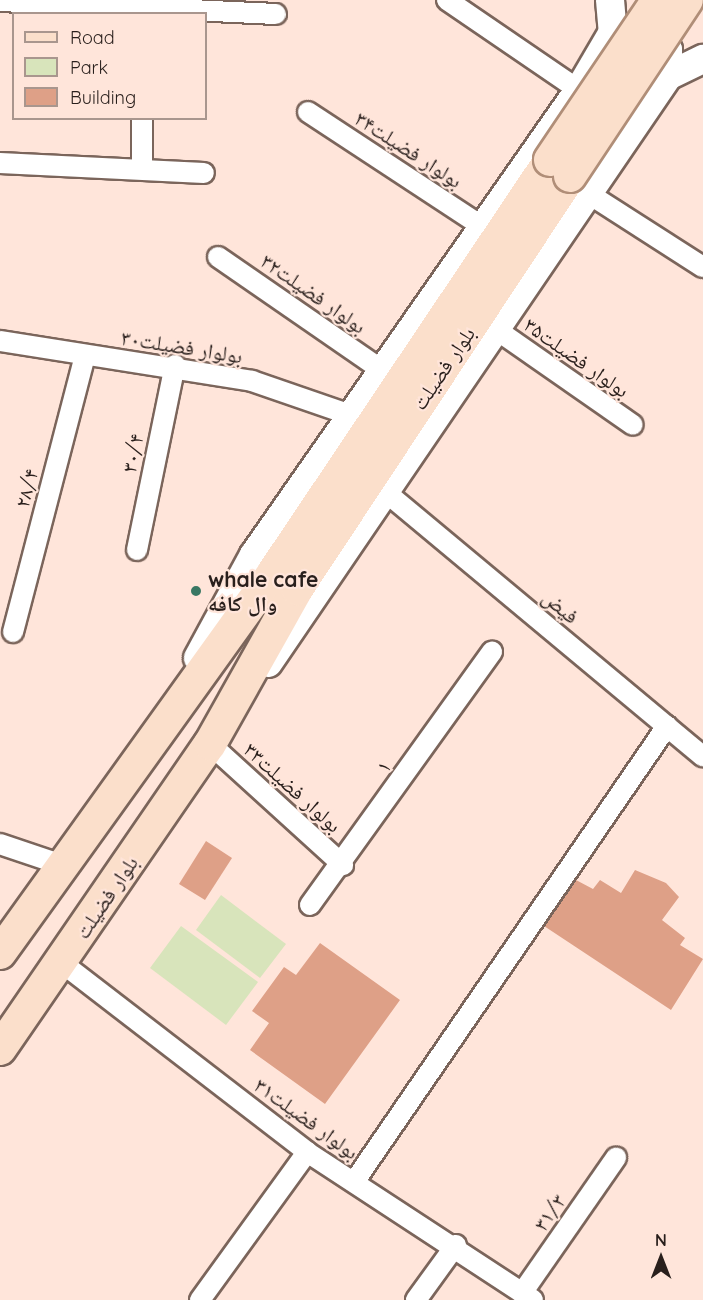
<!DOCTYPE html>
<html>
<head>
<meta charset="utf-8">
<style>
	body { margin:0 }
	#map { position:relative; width:703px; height:1300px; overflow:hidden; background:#ffe5da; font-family:Quicksand,"Noto Naskh Arabic",sans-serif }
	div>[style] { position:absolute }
	.green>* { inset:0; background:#d8e4bb }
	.building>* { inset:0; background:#dea087 }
	.roads { filter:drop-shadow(2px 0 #7b655b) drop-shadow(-2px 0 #7b655b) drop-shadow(0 2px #7b655b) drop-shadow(0 -2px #7b655b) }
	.street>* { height:20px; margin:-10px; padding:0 10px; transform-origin:10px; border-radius:10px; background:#fff }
	.secondary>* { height:28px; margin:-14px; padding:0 14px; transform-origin:14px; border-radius:14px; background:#fff }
	.primary>* { height:32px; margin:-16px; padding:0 16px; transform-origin:16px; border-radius:16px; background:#fbdfcb }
	.bridges { filter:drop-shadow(2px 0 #b08e78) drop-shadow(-2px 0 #b08e78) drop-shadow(0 2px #b08e78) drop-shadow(0 -2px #b08e78) }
	.primary-bridge>* { height:32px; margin:-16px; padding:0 16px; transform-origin:16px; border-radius:16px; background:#fbdfcb }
	.dots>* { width:16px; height:16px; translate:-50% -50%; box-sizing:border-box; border:3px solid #ffe5da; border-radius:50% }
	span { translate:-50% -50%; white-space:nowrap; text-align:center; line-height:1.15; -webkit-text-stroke:4.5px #ffe5da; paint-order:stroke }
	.street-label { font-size:21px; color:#291f1c }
	.poi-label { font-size:21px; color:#291f1c; font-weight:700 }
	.left { translate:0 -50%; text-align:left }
	.legend { position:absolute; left:12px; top:12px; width:195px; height:108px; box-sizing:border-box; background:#ffe5da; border:2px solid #a9968e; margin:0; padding:8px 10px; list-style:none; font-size:18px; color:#291f1c }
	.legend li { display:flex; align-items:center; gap:12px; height:30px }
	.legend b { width:30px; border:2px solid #a9968e }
	.north { position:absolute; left:631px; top:1228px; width:60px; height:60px; -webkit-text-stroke:4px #ffe5da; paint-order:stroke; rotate:0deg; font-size:16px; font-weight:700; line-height:24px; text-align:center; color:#291f1c }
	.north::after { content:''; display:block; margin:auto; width:21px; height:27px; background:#291f1c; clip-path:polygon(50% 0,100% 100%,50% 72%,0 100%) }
</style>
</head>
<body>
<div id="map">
	<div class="green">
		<div style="clip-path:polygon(221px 895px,286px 944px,260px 978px,196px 930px)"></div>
		<div style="clip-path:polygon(181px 926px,258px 982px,226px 1025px,150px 968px)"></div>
	</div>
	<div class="building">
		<div style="clip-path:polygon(206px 841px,232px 858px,205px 900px,179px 884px)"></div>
		<div style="clip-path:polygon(635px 870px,666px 883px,679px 897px,662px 920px,685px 938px,680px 945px,703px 959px,671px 1010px,544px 926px,576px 880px,593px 889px,600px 880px,621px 893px)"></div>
		<div style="clip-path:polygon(320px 943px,400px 1000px,325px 1104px,250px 1050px,269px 1023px,252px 1011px,284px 967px,296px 975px)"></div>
	</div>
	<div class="roads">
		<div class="street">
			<div style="left:447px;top:0;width:160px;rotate:34.3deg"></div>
			<div style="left:0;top:1px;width:276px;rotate:2.7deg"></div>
			<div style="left:308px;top:112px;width:209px;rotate:33.3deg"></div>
			<div style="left:0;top:163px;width:204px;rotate:2.8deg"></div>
			<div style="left:142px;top:168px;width:50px;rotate:-90deg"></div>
			<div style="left:586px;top:192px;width:139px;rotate:32.7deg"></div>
			<div style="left:218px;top:257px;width:199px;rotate:34.6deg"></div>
			<div style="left:494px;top:328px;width:169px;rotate:34.9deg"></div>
			<div style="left:0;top:341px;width:255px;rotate:9deg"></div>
			<div style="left:252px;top:381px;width:105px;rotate:19deg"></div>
			<div style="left:388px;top:494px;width:410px;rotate:39.8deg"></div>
			<div style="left:137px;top:550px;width:189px;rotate:-78.4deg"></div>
			<div style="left:13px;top:632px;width:286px;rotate:-75.4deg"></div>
			<div style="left:210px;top:744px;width:180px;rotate:42.3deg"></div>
			<div style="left:0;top:844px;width:62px;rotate:18.7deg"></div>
			<div style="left:310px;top:905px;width:312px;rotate:-54.3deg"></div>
			<div style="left:62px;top:963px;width:309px;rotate:37.6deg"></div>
			<div style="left:307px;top:1152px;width:270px;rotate:33.2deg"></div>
			<div style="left:354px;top:1182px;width:553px;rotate:-55.53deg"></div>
			<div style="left:522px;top:1293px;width:165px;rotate:-55.2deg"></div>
			<div style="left:200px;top:1300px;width:183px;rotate:-54.1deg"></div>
			<div style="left:416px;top:1300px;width:68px;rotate:-54deg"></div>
		</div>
		<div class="secondary">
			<div style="left:610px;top:0;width:32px;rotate:85deg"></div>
			<div style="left:668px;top:76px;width:39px;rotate:-26deg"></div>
			<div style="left:198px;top:658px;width:117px;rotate:-61.5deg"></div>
			<div style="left:254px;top:555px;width:567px;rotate:-55.05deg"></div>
			<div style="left:579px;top:90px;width:67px;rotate:-59.6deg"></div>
			<div style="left:268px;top:663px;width:710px;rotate:-55.73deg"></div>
			<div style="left:668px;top:76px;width:26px;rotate:-90deg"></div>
			<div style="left:668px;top:50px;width:13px;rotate:-122deg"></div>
			<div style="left:661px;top:39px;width:26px;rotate:-152deg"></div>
			<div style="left:638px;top:27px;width:25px;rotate:169deg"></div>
		</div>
		<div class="primary">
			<div style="left:0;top:953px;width:470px;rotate:-54.3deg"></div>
			<div style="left:274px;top:571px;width:495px;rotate:-56.1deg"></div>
			<div style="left:0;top:1049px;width:370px;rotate:-55.5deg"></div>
			<div style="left:210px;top:744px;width:178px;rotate:-60.7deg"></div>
			<div style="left:297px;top:589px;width:495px;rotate:-56.5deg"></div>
		</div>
	</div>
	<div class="bridges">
		<div class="primary-bridge">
			<div style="left:550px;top:160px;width:193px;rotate:-56deg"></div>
			<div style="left:570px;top:176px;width:211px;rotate:-56.4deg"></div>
		</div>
	</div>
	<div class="dots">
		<div style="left:196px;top:591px;background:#397763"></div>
	</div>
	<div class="street-label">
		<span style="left:409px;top:149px;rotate:33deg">بولوار فضیلت۳۴</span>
		<span style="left:314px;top:293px;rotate:35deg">بولوار فضیلت۳۲</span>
		<span style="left:182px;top:346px;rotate:9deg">بولوار فضیلت۳۰</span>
		<span style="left:577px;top:357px;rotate:35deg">بولوار فضیلت۳۵</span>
		<span style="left:443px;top:368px;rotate:-56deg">بلوار فضیلت</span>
		<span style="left:132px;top:453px;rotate:-78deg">۳۰/۴</span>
		<span style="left:26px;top:488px;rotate:-75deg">۲۸/۴</span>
		<span style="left:561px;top:606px;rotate:40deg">فیض</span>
		<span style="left:383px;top:766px;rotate:-55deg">۱</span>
		<span style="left:293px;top:787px;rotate:42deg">بولوار فضیلت۳۳</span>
		<span style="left:106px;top:897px;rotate:-56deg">بلوار فضیلت</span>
		<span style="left:307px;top:1118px;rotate:36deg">بولوار فضیلت۳۱</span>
		<span style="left:549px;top:1212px;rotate:-55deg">۳۱/۳</span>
	</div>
	<div class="poi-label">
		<span class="left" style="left:208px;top:591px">whale cafe<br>وال کافه</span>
	</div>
	<ul class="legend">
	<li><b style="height:8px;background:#fbdfcb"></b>Road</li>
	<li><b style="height:16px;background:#d8e4bb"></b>Park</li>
	<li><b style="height:16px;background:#dea087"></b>Building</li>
	</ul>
	<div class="north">N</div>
</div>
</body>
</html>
